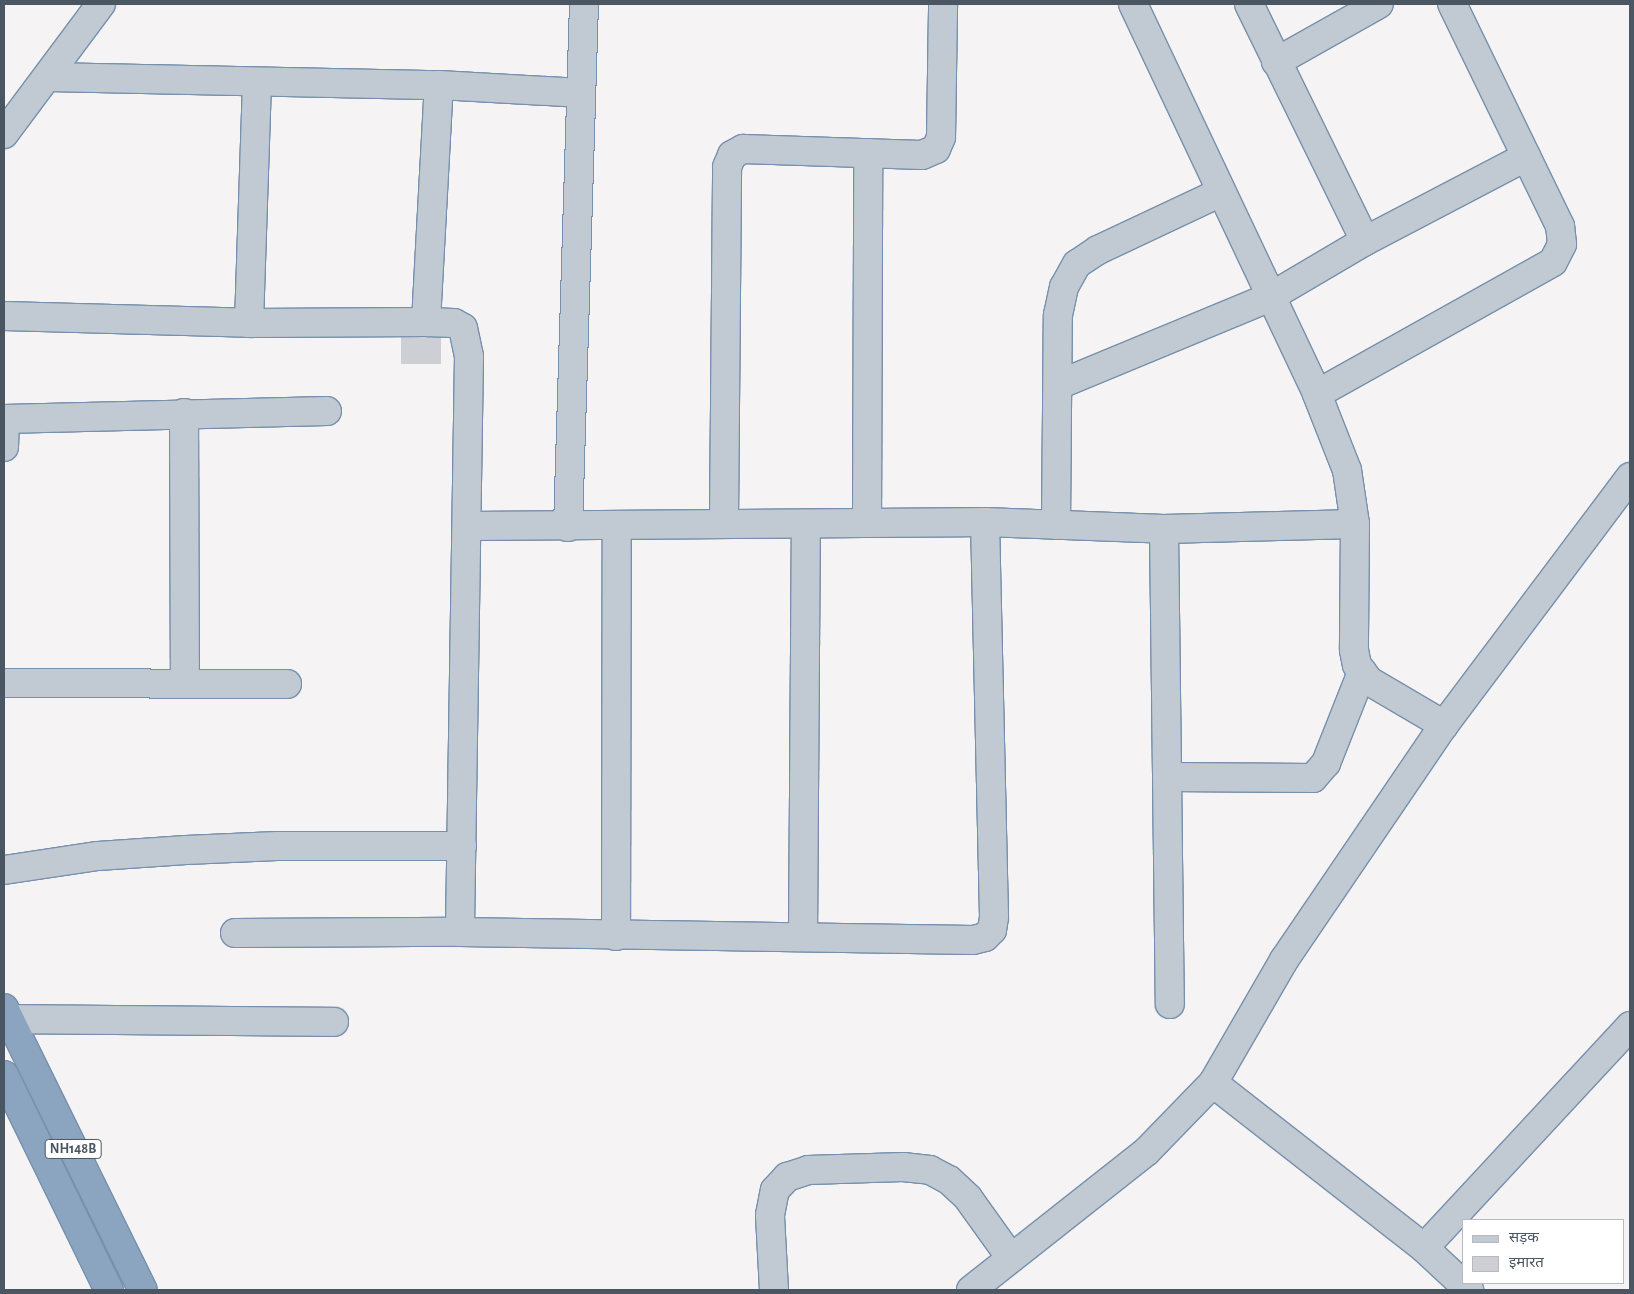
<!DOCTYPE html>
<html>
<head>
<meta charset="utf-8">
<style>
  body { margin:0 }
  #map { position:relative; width:1634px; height:1294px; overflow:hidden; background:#f5f3f3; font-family:"Alegreya Sans","Noto Sans Devanagari",sans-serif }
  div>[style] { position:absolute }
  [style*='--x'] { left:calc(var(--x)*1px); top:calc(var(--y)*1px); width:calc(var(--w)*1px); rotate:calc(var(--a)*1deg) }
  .building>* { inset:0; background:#cdcfd5 }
  .roads { filter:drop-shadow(1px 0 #7690ad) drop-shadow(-1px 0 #7690ad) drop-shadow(0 1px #7690ad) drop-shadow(0 -1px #7690ad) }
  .minor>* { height:28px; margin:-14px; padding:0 14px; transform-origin:14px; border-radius:14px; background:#c1cad2 }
  .highway>* { height:28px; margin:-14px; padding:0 14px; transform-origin:14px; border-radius:14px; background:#8ba5c1 }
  span { translate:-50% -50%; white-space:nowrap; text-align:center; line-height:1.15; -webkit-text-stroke:4px #fff; paint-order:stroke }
  .shield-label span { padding:1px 4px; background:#fff; border:1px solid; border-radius:4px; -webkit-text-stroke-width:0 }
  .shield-label { font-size:14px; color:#4a5661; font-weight:700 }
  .frame { position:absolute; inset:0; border:5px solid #4a5661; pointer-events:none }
  .legend { position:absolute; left:1462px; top:1219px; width:162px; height:65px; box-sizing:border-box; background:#fff; border:1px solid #b7bbc0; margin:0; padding:6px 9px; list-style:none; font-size:15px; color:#4a5661 }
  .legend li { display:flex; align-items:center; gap:10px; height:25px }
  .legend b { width:25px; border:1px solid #b7bbc0 }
</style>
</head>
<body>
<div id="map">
  <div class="building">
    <i style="clip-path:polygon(401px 328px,441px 328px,441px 364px,401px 364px)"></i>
  </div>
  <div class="roads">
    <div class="minor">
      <i style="--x:1133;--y:4;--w:431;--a:64.7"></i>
      <i style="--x:1317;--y:394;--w:82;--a:68.5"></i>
      <i style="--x:1347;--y:470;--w:55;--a:81.6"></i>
      <i style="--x:1355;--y:524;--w:126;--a:90.5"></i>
      <i style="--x:1354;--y:650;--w:15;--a:79"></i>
      <i style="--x:1357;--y:665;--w:20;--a:53"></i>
      <i style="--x:1369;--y:681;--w:87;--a:30.4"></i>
      <i style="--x:1249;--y:4;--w:264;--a:63.9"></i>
      <i style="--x:1276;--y:62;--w:118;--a:-29.4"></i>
      <i style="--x:48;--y:77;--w:391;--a:1.2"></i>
      <i style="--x:439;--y:85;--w:142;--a:3.2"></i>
      <i style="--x:4;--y:134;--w:162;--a:-53.3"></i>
      <i style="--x:4;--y:316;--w:245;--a:1.6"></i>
      <i style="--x:249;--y:323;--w:177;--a:-0.3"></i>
      <i style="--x:426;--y:322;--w:28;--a:2"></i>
      <i style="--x:454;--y:323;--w:10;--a:29"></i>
      <i style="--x:463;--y:328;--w:29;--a:78"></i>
      <i style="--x:469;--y:356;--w:576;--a:90.9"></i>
      <i style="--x:426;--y:322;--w:237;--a:-86.9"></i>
      <i style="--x:249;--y:323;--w:241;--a:-88.1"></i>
      <i style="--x:1058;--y:385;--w:230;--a:-22.5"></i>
      <i style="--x:1270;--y:297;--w:110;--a:-30.5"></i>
      <i style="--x:1365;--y:241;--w:182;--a:-27.6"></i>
      <i style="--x:1317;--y:394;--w:270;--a:-29.2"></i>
      <i style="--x:1553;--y:262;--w:20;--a:-63"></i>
      <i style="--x:1562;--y:244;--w:18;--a:-96"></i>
      <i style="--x:1560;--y:226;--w:247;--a:-115.9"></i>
      <i style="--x:184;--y:413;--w:271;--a:89.8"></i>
      <i style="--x:4;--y:419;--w:323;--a:-1.4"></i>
      <i style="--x:4;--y:447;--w:28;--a:-88"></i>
      <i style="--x:724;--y:522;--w:355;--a:-89.5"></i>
      <i style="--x:727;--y:167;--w:13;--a:-67"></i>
      <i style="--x:732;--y:155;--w:13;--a:-29"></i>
      <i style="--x:743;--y:149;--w:179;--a:1.9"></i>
      <i style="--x:922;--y:155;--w:15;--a:-23"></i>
      <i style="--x:936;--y:149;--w:13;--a:-67"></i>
      <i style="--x:941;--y:137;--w:133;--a:-89.1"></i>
      <i style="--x:867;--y:523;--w:370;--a:-89.8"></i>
      <i style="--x:1056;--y:525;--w:210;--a:-89.5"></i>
      <i style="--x:1058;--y:315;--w:29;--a:-78"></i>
      <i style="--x:1064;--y:287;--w:26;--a:-61"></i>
      <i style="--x:1077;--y:264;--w:25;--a:-34"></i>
      <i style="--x:1098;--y:250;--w:136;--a:-25.2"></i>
      <i style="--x:467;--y:526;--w:518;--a:-0.44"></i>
      <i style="--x:985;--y:522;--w:179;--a:2.2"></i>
      <i style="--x:1164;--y:529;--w:191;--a:-1.5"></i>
      <i style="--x:568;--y:527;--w:523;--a:-88.25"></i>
      <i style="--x:1164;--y:529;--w:475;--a:89.3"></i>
      <i style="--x:4;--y:683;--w:283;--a:0.2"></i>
      <i style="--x:1167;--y:777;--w:146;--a:0.4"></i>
      <i style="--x:1313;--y:778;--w:20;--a:-49"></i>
      <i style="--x:1326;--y:763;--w:98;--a:-68.4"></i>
      <i style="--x:4;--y:870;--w:95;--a:-8.5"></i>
      <i style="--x:98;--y:856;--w:88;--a:-3.9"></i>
      <i style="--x:186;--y:850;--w:91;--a:-2.5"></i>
      <i style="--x:277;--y:846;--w:185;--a:0"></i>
      <i style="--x:235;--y:933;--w:225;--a:-0.3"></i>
      <i style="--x:460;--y:932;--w:513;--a:0.89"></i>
      <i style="--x:973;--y:940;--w:12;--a:-14"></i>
      <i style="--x:985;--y:937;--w:10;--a:-45"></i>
      <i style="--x:992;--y:930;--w:13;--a:-81"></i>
      <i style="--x:994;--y:917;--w:395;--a:-91.3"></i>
      <i style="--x:616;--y:936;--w:410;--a:-89.9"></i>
      <i style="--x:803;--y:937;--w:413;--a:-89.6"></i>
      <i style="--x:9;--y:1019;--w:325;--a:0.5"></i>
      <i style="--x:1213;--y:1083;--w:268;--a:38"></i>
      <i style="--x:1424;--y:1248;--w:62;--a:43"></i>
      <i style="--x:1424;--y:1248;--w:303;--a:-47.1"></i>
      <i style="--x:774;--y:1290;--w:75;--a:-93.1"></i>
      <i style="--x:770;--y:1215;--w:25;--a:-79"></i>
      <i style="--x:775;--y:1190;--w:18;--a:-47"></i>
      <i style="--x:787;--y:1177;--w:22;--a:-18"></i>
      <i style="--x:808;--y:1170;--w:95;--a:-1.8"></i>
      <i style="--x:903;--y:1167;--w:27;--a:6"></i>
      <i style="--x:930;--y:1170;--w:21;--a:28"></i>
      <i style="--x:949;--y:1180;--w:26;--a:43"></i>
      <i style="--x:968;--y:1198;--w:74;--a:54.4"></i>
      <i style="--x:971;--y:1290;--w:224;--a:-38.3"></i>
      <i style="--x:1147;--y:1151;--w:95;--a:-45.9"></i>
      <i style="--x:1213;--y:1083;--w:142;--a:-60"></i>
      <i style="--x:1284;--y:960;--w:284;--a:-55.8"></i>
      <i style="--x:1444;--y:725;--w:310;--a:-53.1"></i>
    </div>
    <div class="highway">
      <i style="--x:4;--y:1008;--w:314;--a:63.8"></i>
      <i style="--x:4;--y:1075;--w:239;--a:64"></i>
    </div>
  </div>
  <div class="shield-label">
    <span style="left:73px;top:1149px">NH148B</span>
  </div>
  <div class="frame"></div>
  <ul class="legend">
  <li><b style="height:6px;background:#c1cad2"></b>सड़क</li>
  <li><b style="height:14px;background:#cdcfd5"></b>इमारत</li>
  </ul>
</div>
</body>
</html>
